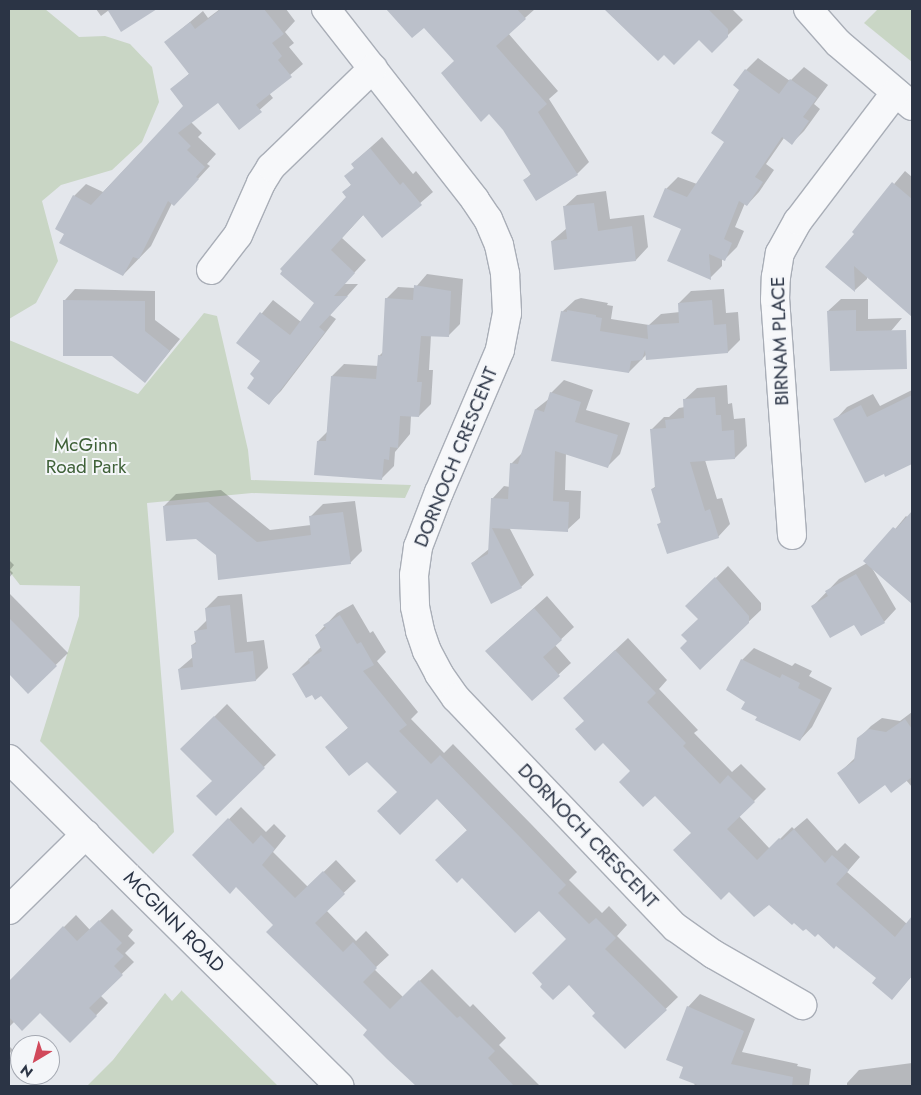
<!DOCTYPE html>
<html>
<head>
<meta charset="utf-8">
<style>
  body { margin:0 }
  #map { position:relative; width:921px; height:1095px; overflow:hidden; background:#e4e7ec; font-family:Jost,sans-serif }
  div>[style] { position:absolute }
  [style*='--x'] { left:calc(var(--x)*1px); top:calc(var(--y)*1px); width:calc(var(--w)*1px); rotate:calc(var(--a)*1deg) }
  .green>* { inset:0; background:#c9d6c5 }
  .shadow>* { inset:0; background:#0003 }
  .building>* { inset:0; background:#bbc0ca }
  .roads { filter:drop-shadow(1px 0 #a9aeb7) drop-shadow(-1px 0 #a9aeb7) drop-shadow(0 1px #a9aeb7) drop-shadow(0 -1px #a9aeb7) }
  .minor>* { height:28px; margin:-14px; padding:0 14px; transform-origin:14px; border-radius:14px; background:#f7f8fa }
  .tertiary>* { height:28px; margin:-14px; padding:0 14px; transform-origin:14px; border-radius:14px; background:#f7f8fa }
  span { translate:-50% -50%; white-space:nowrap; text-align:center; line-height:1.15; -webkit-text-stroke:4px #f4f6f9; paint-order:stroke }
  .street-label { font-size:19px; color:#2b3445 }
  .park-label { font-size:19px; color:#3f6138 }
  .frame { position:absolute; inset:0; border:10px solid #2b3445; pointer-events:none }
  .north { position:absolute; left:10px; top:1035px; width:50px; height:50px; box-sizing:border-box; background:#f4f6f9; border:1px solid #a4a8b1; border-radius:50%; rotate:217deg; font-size:14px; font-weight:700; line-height:20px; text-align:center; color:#2b3445 }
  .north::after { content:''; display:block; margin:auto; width:18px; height:22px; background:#d1495b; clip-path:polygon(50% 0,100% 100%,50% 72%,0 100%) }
</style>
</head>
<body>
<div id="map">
  <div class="green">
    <i style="clip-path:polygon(9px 9px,45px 9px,79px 37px,105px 36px,130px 44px,152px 67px,159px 102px,142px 142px,112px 170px,61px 185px,42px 201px,58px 261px,36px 303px,9px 319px)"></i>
    <i style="clip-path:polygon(878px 9px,912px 9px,912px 62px,864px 23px)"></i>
    <i style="clip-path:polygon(204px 313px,217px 316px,248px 450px,251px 480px,411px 485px,405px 498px,252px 493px,147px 503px,174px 832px,153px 854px,40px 741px,79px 616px,80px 586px,20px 585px,9px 571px,9px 340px,138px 394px)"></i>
    <i style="clip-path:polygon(182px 990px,182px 991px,278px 1086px,87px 1086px,113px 1060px,165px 993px,172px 1001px)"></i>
  </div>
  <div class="shadow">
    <i style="clip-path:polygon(96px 9px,155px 9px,121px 30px,109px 10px,101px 16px)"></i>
    <i style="clip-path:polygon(220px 9px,286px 9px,295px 21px,285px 32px,294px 43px,289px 47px,303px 64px,269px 93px,273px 98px,239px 128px,218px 101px,191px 122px,202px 133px,198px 137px,216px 154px,207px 164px,210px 166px,186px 192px,172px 203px,151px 246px,123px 275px,66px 233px,74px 196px,86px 184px,103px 192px,185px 106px,172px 89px,190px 73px,166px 42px,203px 11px,208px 18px)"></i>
    <i style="clip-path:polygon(394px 9px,535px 9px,508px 33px,558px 91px,549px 99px,589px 162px,577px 174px,525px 180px,532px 173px,504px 129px,455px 61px,424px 26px,398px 13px)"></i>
    <i style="clip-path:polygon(608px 9px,732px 9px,743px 20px,712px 51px,699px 38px,664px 53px)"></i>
    <i style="clip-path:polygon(758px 58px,790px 81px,804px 67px,828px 85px,814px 104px,820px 109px,804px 131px,792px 143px,784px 138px,766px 164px,774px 170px,759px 192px,747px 205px,745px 203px,735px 227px,744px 231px,737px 247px,725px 259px,722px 258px,722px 266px,710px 278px,682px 228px,666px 189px,678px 177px,697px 184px,725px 142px,746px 70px)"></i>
    <i style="clip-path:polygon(382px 137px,413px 174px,416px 171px,433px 192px,382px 236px,364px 214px,342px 238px,366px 260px,344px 284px,358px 284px,330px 315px,336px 319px,281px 391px,269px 403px,256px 378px,262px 360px,238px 342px,273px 300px,301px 322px,315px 303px,282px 273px,347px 197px,344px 192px,352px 184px,355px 167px,352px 164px)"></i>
    <i style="clip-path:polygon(905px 171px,912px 177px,912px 300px,904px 308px,867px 275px,867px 279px,855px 290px,827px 267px,856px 234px,854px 232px)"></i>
    <i style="clip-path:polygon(606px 191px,610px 219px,644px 215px,648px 247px,636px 260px,555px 268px,552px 241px,567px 228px,564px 207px,577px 195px)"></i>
    <i style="clip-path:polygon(427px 274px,463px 279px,460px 324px,448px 336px,431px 335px,429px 370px,433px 370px,431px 404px,419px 416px,411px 416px,410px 434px,395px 452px,394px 466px,382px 478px,318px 441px,328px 431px,332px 376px,344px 364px,379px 366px,379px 356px,383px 352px,386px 299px,398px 287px,415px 288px)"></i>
    <i style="clip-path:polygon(75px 289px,155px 291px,155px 320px,180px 339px,145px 381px,65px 300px)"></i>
    <i style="clip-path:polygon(724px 289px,726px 313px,738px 312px,740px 340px,728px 352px,647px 354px,629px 372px,562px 312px,575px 300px,581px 298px,608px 303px,607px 305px,613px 306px,611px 319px,649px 325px,661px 314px,680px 312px,679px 303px,691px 291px)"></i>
    <i style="clip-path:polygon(841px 299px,868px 299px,868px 319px,902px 318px,880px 344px,882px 369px,828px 311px)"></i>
    <i style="clip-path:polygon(564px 380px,593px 390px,586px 410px,630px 423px,620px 454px,608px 466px,566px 453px,565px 490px,581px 491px,580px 518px,567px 530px,509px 527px,534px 575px,521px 587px,472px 563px,489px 549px,492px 499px,504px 486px,510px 487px,511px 464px,523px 452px,536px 409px,550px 398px,551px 393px)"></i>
    <i style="clip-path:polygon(727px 385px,728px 404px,732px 403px,734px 419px,745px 418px,747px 446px,735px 458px,705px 460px,717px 499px,722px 498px,730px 524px,718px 537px,659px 524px,662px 521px,652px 489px,656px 486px,651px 430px,664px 417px,669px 417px,679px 408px,685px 407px,684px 400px,697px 388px)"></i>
    <i style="clip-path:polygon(912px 390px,912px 462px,886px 475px,835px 420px,847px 407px,873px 394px,880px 406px)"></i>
    <i style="clip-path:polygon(221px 490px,270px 530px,311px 525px,310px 517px,323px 504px,355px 501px,362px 551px,350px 563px,217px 554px,164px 506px,176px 494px)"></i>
    <i style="clip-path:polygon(906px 516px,912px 521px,912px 603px,872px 568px,896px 609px,884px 622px,862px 635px,855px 623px,813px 606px,839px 579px,867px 563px)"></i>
    <i style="clip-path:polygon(9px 560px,14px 565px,10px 570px,13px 573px,9px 578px)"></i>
    <i style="clip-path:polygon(728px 566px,761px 603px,761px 610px,700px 668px,689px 641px,699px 619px,687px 606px)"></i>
    <i style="clip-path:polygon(9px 593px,68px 653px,28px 692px,9px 672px)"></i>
    <i style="clip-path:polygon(242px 594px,247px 642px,264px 640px,268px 668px,256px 680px,179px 669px,193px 657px,192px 645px,197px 641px,196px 631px,207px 620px,206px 608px,218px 596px)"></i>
    <i style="clip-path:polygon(547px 596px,574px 627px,555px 645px,571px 663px,532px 699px,499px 639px)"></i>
    <i style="clip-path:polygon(353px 604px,370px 633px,373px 631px,386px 652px,377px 661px,418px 712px,411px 719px,444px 753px,453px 744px,532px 825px,577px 872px,569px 880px,602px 913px,609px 906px,627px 925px,617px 936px,678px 997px,625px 1048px,597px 1013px,568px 939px,437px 798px,398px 792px,367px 760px,327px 747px,349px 727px,322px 694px,294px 674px,321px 647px,316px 635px,337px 613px)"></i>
    <i style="clip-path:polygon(628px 638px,667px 680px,659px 689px,698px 730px,694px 733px,732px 772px,741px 764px,766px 789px,739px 816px,770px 849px,792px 827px,794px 829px,807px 818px,837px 851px,845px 843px,860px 857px,847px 872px,907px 924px,912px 918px,912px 976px,891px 998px,878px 978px,693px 833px,585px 720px,577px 686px)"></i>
    <i style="clip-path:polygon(754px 648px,792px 666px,795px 663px,812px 671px,809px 676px,832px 688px,812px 727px,800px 740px,746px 701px,742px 660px)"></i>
    <i style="clip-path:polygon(227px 704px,276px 755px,216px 814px,213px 781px,182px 749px)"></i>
    <i style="clip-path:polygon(912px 712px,912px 787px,906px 780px,885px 783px,838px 774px,855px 758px,858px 739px,871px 726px,882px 718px,900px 721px)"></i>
    <i style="clip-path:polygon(241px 807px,266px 832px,274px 824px,286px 836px,273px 852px,308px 887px,336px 860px,356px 881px,326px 910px,356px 941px,366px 931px,389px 955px,374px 969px,403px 997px,432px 969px,470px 1007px,473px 1004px,506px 1038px,499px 1045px,540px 1086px,438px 1086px,433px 1081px,428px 1086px,418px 1086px,365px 1035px,369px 1030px,275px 925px,237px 886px,194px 855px)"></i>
    <i style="clip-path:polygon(112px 909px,133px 930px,128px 936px,135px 943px,125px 953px,134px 962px,100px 995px,108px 1003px,70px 1042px,40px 1012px,15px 1021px,9px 1027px,9px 996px,13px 992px,9px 988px,9px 982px,76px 915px,90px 930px)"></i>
    <i style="clip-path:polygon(700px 994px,755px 1019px,742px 1052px,798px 1064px,797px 1066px,811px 1069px,809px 1086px,694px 1086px,695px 1083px,685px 1066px,668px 1059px,688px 1007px)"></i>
    <i style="clip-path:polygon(9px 1046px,13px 1050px,9px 1054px)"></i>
    <i style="clip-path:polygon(912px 1063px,912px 1086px,847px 1086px,847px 1083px,859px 1070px)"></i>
  </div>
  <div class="building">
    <i style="clip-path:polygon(107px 9px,157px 9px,121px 32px)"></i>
    <i style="clip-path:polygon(221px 9px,264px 9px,284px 34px,272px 43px,282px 56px,278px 60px,292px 77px,256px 105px,262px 112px,239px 130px,218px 103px,178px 133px,191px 146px,187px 150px,205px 167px,196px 177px,199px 179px,174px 206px,168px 201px,139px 259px,133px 257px,123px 276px,59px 243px,64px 234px,55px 229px,73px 195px,91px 205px,183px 106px,170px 89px,189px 74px,164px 42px,190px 22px,195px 29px)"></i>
    <i style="clip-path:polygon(386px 9px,517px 9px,526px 19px,496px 46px,547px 104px,538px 112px,578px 175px,536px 201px,523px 180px,531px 175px,503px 130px,489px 114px,481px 122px,441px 73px,454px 61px,424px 28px,412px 38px)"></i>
    <i style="clip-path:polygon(604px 9px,708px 9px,728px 29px,728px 37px,712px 53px,699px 40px,674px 65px,664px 55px,658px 61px)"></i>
    <i style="clip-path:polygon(745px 69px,779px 94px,790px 79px,817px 98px,803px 117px,809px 121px,792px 145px,782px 137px,755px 177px,763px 182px,747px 206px,739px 201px,724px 239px,732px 243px,725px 261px,709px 254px,711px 280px,667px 261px,681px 229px,653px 217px,665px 188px,687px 197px,724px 142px,711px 133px,739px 90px,733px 85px)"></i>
    <i style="clip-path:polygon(370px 148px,400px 185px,403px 182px,422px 205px,382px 238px,363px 215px,331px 250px,355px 273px,334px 296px,348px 296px,319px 327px,325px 332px,269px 405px,247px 388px,254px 378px,250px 374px,260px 361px,236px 343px,260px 312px,290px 335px,314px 303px,280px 274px,282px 271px,280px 269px,346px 197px,342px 192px,351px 185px,344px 176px,354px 168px,351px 164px)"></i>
    <i style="clip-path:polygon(892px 182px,912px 199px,912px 317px,854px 266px,855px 292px,825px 267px,854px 234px,852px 232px)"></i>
    <i style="clip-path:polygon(594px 203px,598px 231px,632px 226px,636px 261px,554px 270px,551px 241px,567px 239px,563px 206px)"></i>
    <i style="clip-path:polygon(414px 285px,451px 291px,449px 337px,421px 336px,417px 382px,422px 382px,419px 417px,400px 416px,398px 448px,390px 447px,389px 460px,384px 459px,382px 480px,314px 475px,317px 441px,326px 441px,331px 376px,376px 379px,378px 355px,382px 356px,385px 298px,413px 300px)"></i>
    <i style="clip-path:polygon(63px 300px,145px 301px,145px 331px,170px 351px,145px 383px,112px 356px,63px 356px)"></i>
    <i style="clip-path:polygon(712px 300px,714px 325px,726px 324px,728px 353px,646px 360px,645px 350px,642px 360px,631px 361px,629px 373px,551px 361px,561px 311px,567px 312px,567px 310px,596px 315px,596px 317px,602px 318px,600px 331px,648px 339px,647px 325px,679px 323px,678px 303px)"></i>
    <i style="clip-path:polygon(856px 310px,856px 331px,906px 330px,907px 369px,830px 371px,827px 311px)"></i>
    <i style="clip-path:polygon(550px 392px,581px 402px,575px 422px,618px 435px,608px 468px,555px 451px,553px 501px,569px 502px,568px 532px,492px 528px,522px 588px,491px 604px,471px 563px,488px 554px,491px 498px,508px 499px,510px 463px,518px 464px,535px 409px,544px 412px)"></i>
    <i style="clip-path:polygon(912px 395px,912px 464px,885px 477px,884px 474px,865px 483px,833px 419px,861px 405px,867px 417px)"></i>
    <i style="clip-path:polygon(715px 397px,716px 415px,721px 415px,722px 431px,734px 430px,735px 459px,690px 462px,705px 511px,710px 509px,719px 538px,667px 554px,657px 524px,661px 523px,651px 489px,655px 488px,650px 429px,666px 428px,665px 420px,684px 418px,683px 399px)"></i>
    <i style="clip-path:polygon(208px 502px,257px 542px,311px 535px,309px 516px,343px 512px,351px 564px,218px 580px,216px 555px,196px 539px,166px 541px,163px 506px)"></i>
    <i style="clip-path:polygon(912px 511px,912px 604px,863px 561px,893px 527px,896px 529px)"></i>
    <i style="clip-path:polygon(856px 574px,885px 623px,861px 636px,854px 625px,830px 638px,811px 606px,828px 596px,825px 591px)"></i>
    <i style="clip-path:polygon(715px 577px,749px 616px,749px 623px,700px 670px,680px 648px,687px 641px,681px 635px,698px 619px,685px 606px)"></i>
    <i style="clip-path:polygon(230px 605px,235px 653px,253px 651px,256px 681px,181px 690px,178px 669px,193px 667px,191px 645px,196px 644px,194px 631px,207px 629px,205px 608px)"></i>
    <i style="clip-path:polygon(534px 608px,562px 640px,543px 657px,560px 676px,532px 701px,485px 651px)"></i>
    <i style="clip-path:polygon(340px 615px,357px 644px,361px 642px,374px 665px,363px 671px,407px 725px,399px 731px,431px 764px,440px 755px,520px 837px,566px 885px,558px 893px,589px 924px,596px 918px,616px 938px,605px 949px,667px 1010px,625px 1049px,592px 1016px,595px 1013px,569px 985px,553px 1000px,540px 987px,542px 984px,532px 973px,566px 939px,539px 911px,515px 933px,462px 878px,457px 883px,435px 860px,467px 830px,437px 799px,400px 835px,377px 811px,397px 792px,367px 762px,349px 776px,325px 747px,348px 728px,321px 696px,315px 700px,312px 695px,306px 698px,292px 674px,310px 663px,308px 659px,322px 651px,315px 635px,326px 628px,323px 625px)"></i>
    <i style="clip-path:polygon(9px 618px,57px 666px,28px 694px,9px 674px)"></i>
    <i style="clip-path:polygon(615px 650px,656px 693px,647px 702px,686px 743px,683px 746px,720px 784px,728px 775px,755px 802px,727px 829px,757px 860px,779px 838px,782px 840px,794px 829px,825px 863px,832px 855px,849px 870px,836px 884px,895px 937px,912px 916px,912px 976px,892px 1000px,872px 983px,876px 978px,836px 946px,834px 949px,818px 934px,815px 937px,806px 929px,803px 931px,794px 923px,792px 925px,769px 905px,754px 917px,729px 892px,721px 900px,673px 850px,691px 833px,655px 796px,643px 807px,619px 782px,630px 771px,603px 743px,595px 751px,575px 729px,584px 721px,563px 698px)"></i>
    <i style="clip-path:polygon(741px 659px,780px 678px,782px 674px,800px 683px,798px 688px,821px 700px,800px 741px,755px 720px,757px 717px,741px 709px,745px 702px,726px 690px)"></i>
    <i style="clip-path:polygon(214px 716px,265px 768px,216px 816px,196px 796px,212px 781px,180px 749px)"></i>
    <i style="clip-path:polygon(905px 719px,912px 729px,912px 777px,891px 793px,885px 785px,859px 804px,837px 773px,854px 761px,857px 738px,869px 729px,886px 732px)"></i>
    <i style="clip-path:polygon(228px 818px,253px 844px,261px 835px,275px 849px,262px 865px,295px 898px,323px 871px,345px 894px,315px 923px,343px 952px,353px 942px,377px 968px,363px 982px,390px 1009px,419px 980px,457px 1018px,460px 1016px,495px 1051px,488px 1058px,514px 1086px,416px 1086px,387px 1059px,363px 1035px,367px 1030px,266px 932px,273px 925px,236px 887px,230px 894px,192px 855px)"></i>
    <i style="clip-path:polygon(99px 920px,122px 943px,116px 949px,124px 956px,114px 966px,123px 975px,89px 1008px,97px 1016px,70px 1043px,40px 1013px,22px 1031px,9px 1017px,9px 981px,63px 926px,77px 941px)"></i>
    <i style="clip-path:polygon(687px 1006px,744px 1031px,731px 1064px,793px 1077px,792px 1086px,700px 1086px,679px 1078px,683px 1067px,666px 1060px)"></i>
  </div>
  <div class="roads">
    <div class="minor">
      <i style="--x:326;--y:9;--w:242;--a:52"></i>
      <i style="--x:475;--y:200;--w:23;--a:56"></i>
      <i style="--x:488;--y:219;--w:28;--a:67"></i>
      <i style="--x:499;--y:245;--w:30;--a:78"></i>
      <i style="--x:505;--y:274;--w:39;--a:87"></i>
      <i style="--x:507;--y:313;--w:38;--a:101"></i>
      <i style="--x:500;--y:350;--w:155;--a:113.2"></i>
      <i style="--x:439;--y:492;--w:59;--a:110.9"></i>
      <i style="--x:418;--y:547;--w:28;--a:98"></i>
      <i style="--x:414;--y:575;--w:32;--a:88"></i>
      <i style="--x:415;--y:607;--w:25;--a:78"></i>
      <i style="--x:420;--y:631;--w:21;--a:71"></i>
      <i style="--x:427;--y:651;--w:26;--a:62"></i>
      <i style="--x:439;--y:674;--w:29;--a:55"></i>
      <i style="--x:456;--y:698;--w:317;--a:46.3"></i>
      <i style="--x:675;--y:927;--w:47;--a:35.4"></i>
      <i style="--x:713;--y:954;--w:103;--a:29.8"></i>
      <i style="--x:808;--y:9;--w:45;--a:48.6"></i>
      <i style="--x:838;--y:43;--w:97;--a:40.4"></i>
      <i style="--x:211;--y:270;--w:44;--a:-52.4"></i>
      <i style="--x:238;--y:235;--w:57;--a:-66.1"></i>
      <i style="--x:261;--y:183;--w:19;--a:-58"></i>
      <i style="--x:271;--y:167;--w:142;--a:-44.1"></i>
      <i style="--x:792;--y:535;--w:236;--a:-94.1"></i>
      <i style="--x:775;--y:300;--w:23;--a:-88"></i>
      <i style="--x:776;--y:277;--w:24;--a:-81"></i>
      <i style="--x:780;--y:253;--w:37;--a:-61"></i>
      <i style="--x:798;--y:221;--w:161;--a:-52.8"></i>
      <i style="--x:9;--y:910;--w:108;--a:-44.6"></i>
    </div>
    <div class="tertiary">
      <i style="--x:9;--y:759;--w:465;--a:44.7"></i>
    </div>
  </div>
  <div class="street-label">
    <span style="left:780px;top:341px;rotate:-92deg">BIRNAM PLACE</span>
    <span style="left:456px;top:457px;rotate:-68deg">DORNOCH CRESCENT</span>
    <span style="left:588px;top:836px;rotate:46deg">DORNOCH CRESCENT</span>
    <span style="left:174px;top:922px;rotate:45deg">MCGINN ROAD</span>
  </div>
  <div class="park-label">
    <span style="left:86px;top:456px">McGinn<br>Road Park</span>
  </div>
  <div class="frame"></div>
  <div class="north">N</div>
</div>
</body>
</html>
